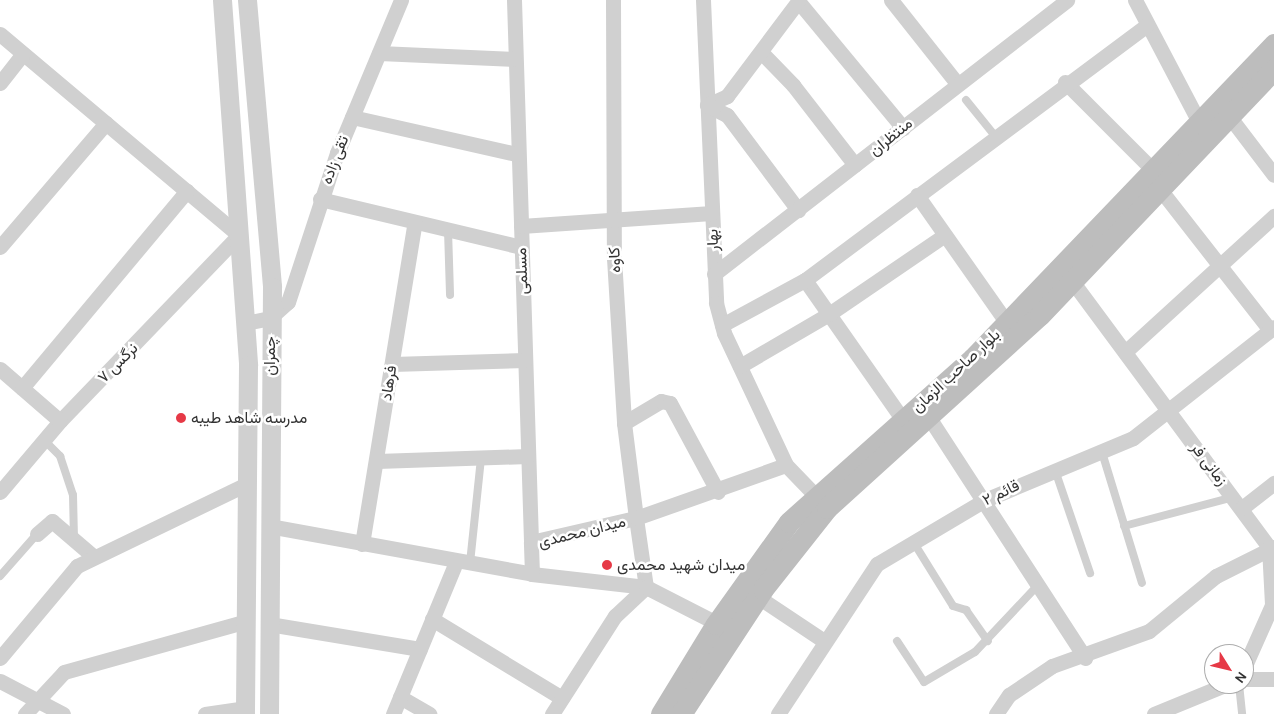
<!DOCTYPE html>
<html>
<head>
<meta charset="utf-8">
<style>
  body { margin:0 }
  #map { position:relative; width:1274px; height:714px; overflow:hidden; background:#fff; font-family:Karla,Vazirmatn,sans-serif }
  div>[style] { position:absolute }
  [style*='--x'] { left:calc(var(--x)*1px); top:calc(var(--y)*1px); width:calc(var(--w)*1px); rotate:calc(var(--a)*1deg) }
  .service>* { height:8px; margin:-4px; padding:0 4px; transform-origin:4px; border-radius:4px; background:#d0d0d0 }
  .minor>* { height:15px; margin:-7.5px; padding:0 7.5px; transform-origin:7.5px; border-radius:7.5px; background:#d0d0d0 }
  .tertiary>* { height:19px; margin:-9.5px; padding:0 9.5px; transform-origin:9.5px; border-radius:9.5px; background:#d0d0d0 }
  .secondary>* { height:21px; margin:-10.5px; padding:0 10.5px; transform-origin:10.5px; border-radius:10.5px; background:#bdbdbd }
  .dots>* { width:14px; height:14px; translate:-50% -50%; box-sizing:border-box; border:2px solid #fff; border-radius:50% }
  span { translate:-50% -50%; white-space:nowrap; text-align:center; line-height:1.15; -webkit-text-stroke:5px #fff; paint-order:stroke }
  .street-label { font-size:16px; color:#333 }
  .poi-label { font-size:16px; color:#333 }
  .left { translate:0 -50%; text-align:left }
  .north { position:absolute; left:1204px; top:644px; width:50px; height:50px; box-sizing:border-box; background:#fff; border:1px solid #adadad; border-radius:50%; rotate:126deg; font-size:14px; font-weight:700; line-height:20px; text-align:center; color:#333 }
  .north::after { content:''; display:block; margin:auto; width:18px; height:22px; background:#e63946; clip-path:polygon(50% 0,100% 100%,50% 72%,0 100%) }
</style>
</head>
<body>
<div id="map">
  <div class="service">
    <i style="--x:966;--y:100;--w:46;--a:51.1"></i>
    <i style="--x:448;--y:230;--w:65;--a:88.2"></i>
    <i style="--x:44;--y:440;--w:23;--a:45"></i>
    <i style="--x:60;--y:456;--w:41;--a:71.6"></i>
    <i style="--x:73;--y:495;--w:43;--a:88.7"></i>
    <i style="--x:1101;--y:449;--w:140;--a:73"></i>
    <i style="--x:1055;--y:470;--w:109;--a:71.2"></i>
    <i style="--x:1124;--y:526;--w:114;--a:-14.8"></i>
    <i style="--x:914;--y:543;--w:74;--a:58.2"></i>
    <i style="--x:953;--y:606;--w:14;--a:17"></i>
    <i style="--x:966;--y:610;--w:38;--a:55"></i>
    <i style="--x:470;--y:563;--w:106;--a:-84"></i>
    <i style="--x:0;--y:576;--w:56;--a:-48.6"></i>
    <i style="--x:897;--y:641;--w:49;--a:56.6"></i>
    <i style="--x:924;--y:682;--w:59;--a:-30.5"></i>
    <i style="--x:975;--y:652;--w:93;--a:-46.7"></i>
    <i style="--x:1239;--y:684;--w:30;--a:84"></i>
  </div>
  <div class="minor">
    <i style="--x:514;--y:0;--w:542;--a:88.2"></i>
    <i style="--x:613;--y:0;--w:258;--a:89.8"></i>
    <i style="--x:614;--y:258;--w:165;--a:86.5"></i>
    <i style="--x:624;--y:423;--w:96;--a:82.8"></i>
    <i style="--x:636;--y:518;--w:70;--a:81.8"></i>
    <i style="--x:646;--y:587;--w:115;--a:-173.5"></i>
    <i style="--x:532;--y:574;--w:32;--a:-92"></i>
    <i style="--x:531;--y:542;--w:108;--a:-12.9"></i>
    <i style="--x:636;--y:518;--w:159;--a:-19.5"></i>
    <i style="--x:786;--y:465;--w:42;--a:46"></i>
    <i style="--x:703;--y:0;--w:303;--a:87.5"></i>
    <i style="--x:716;--y:303;--w:31;--a:75"></i>
    <i style="--x:724;--y:333;--w:146;--a:64.8"></i>
    <i style="--x:891;--y:0;--w:105;--a:51.6"></i>
    <i style="--x:1135;--y:0;--w:138;--a:62.3"></i>
    <i style="--x:798;--y:1;--w:165;--a:50.4"></i>
    <i style="--x:0;--y:34;--w:312;--a:40.1"></i>
    <i style="--x:239;--y:235;--w:258;--a:133.9"></i>
    <i style="--x:60;--y:421;--w:93;--a:130.2"></i>
    <i style="--x:379;--y:53;--w:135;--a:2.5"></i>
    <i style="--x:762;--y:53;--w:45;--a:45.9"></i>
    <i style="--x:793;--y:85;--w:101;--a:52.2"></i>
    <i style="--x:1065;--y:82;--w:124;--a:45"></i>
    <i style="--x:0;--y:83;--w:37;--a:-52"></i>
    <i style="--x:707;--y:105;--w:22;--a:-24"></i>
    <i style="--x:727;--y:96;--w:120;--a:-53.1"></i>
    <i style="--x:707;--y:105;--w:22;--a:27"></i>
    <i style="--x:727;--y:115;--w:119;--a:53.2"></i>
    <i style="--x:1229;--y:116;--w:74;--a:52.7"></i>
    <i style="--x:352;--y:117;--w:168;--a:12.7"></i>
    <i style="--x:1159;--y:188;--w:180;--a:52"></i>
    <i style="--x:917;--y:195;--w:156;--a:54.9"></i>
    <i style="--x:320;--y:199;--w:207;--a:13.4"></i>
    <i style="--x:521;--y:226;--w:191;--a:-3.9"></i>
    <i style="--x:0;--y:247;--w:163;--a:-49.5"></i>
    <i style="--x:714;--y:274;--w:447;--a:-37.8"></i>
    <i style="--x:805;--y:280;--w:171;--a:55"></i>
    <i style="--x:1072;--y:281;--w:331;--a:53.5"></i>
    <i style="--x:1269;--y:547;--w:58;--a:87"></i>
    <i style="--x:1272;--y:605;--w:69;--a:114"></i>
    <i style="--x:245;--y:323;--w:25;--a:-11"></i>
    <i style="--x:270;--y:318;--w:24;--a:-42"></i>
    <i style="--x:288;--y:302;--w:157;--a:-71.8"></i>
    <i style="--x:337;--y:153;--w:166;--a:-67.3"></i>
    <i style="--x:722;--y:325;--w:94;--a:-28.5"></i>
    <i style="--x:805;--y:280;--w:425;--a:-36.7"></i>
    <i style="--x:1125;--y:352;--w:202;--a:-42.4"></i>
    <i style="--x:392;--y:364;--w:133;--a:-1.7"></i>
    <i style="--x:740;--y:366;--w:103;--a:-30.3"></i>
    <i style="--x:829;--y:314;--w:140;--a:-34.3"></i>
    <i style="--x:0;--y:369;--w:79;--a:40.9"></i>
    <i style="--x:22;--y:388;--w:257;--a:-50.1"></i>
    <i style="--x:930;--y:419;--w:285;--a:57"></i>
    <i style="--x:624;--y:423;--w:43;--a:-30.7"></i>
    <i style="--x:661;--y:401;--w:9;--a:13"></i>
    <i style="--x:670;--y:403;--w:101;--a:61.7"></i>
    <i style="--x:377;--y:461;--w:151;--a:-1.9"></i>
    <i style="--x:1242;--y:508;--w:41;--a:-38"></i>
    <i style="--x:269;--y:526;--w:267;--a:10.3"></i>
    <i style="--x:37;--y:534;--w:20;--a:-41"></i>
    <i style="--x:52;--y:521;--w:55;--a:40.6"></i>
    <i style="--x:362;--y:544;--w:326;--a:-80.7"></i>
    <i style="--x:758;--y:597;--w:79;--a:33.7"></i>
    <i style="--x:432;--y:619;--w:152;--a:31.3"></i>
    <i style="--x:269;--y:624;--w:153;--a:9.4"></i>
    <i style="--x:0;--y:658;--w:120;--a:-50.1"></i>
    <i style="--x:77;--y:566;--w:189;--a:-25.8"></i>
    <i style="--x:1244;--y:679;--w:30;--a:0"></i>
    <i style="--x:0;--y:681;--w:71;--a:27.6"></i>
    <i style="--x:400;--y:697;--w:34;--a:30"></i>
    <i style="--x:25;--y:714;--w:57;--a:-47.1"></i>
    <i style="--x:64;--y:672;--w:190;--a:-15.6"></i>
    <i style="--x:205;--y:714;--w:40;--a:-8.5"></i>
    <i style="--x:393;--y:714;--w:165;--a:-67.5"></i>
    <i style="--x:552;--y:714;--w:117;--a:-57.3"></i>
    <i style="--x:615;--y:616;--w:42;--a:-43.1"></i>
    <i style="--x:646;--y:587;--w:90;--a:27.1"></i>
    <i style="--x:778;--y:714;--w:180;--a:-56.6"></i>
    <i style="--x:877;--y:564;--w:126;--a:-30.7"></i>
    <i style="--x:985;--y:500;--w:160;--a:-22.7"></i>
    <i style="--x:1133;--y:438;--w:179;--a:-38.2"></i>
    <i style="--x:996;--y:714;--w:23;--a:-56"></i>
    <i style="--x:1009;--y:695;--w:52;--a:-34"></i>
    <i style="--x:1052;--y:666;--w:103;--a:-19.8"></i>
    <i style="--x:1149;--y:631;--w:87;--a:-39.4"></i>
    <i style="--x:1216;--y:576;--w:65;--a:-26.6"></i>
    <i style="--x:1154;--y:714;--w:79;--a:-22.3"></i>
  </div>
  <div class="tertiary">
    <i style="--x:222;--y:0;--w:366;--a:85.9"></i>
    <i style="--x:248;--y:365;--w:349;--a:90.5"></i>
    <i style="--x:247;--y:0;--w:288;--a:85"></i>
    <i style="--x:272;--y:287;--w:427;--a:90.4"></i>
  </div>
  <div class="secondary">
    <i style="--x:661;--y:714;--w:105;--a:-58.6"></i>
    <i style="--x:716;--y:624;--w:125;--a:-54.4"></i>
    <i style="--x:789;--y:522;--w:246;--a:-41.7"></i>
    <i style="--x:973;--y:358;--w:435;--a:-46.2"></i>
    <i style="--x:681;--y:714;--w:149;--a:-56.7"></i>
    <i style="--x:763;--y:589;--w:103;--a:-51.7"></i>
    <i style="--x:827;--y:508;--w:287;--a:-42.2"></i>
    <i style="--x:1040;--y:315;--w:340;--a:-46.4"></i>
  </div>
  <div class="dots">
    <i style="left:181px;top:418px;background:#e63946"></i>
    <i style="left:607px;top:565px;background:#e63946"></i>
  </div>
  <div class="street-label">
    <span style="left:891px;top:137px;rotate:-39deg">منتظران</span>
    <span style="left:335px;top:160px;rotate:-69deg">تقی زاده</span>
    <span style="left:713px;top:240px;rotate:-92deg">بهار</span>
    <span style="left:615px;top:260px;rotate:-92deg">کاوه</span>
    <span style="left:522px;top:271px;rotate:-92deg">مسلمی</span>
    <span style="left:270px;top:356px;rotate:-90deg">چمران</span>
    <span style="left:118px;top:363px;rotate:-45deg">نرگس ۷</span>
    <span style="left:956px;top:371px;rotate:-43deg">بلوار صاحب الزمان</span>
    <span style="left:389px;top:383px;rotate:-81deg">فرهاد</span>
    <span style="left:1209px;top:464px;rotate:53deg">زمانی فر</span>
    <span style="left:1001px;top:493px;rotate:-26deg">قائم ۲</span>
    <span style="left:582px;top:532px;rotate:-14deg">میدان محمدی</span>
  </div>
  <div class="poi-label">
    <span class="left" style="left:191px;top:418px">مدرسه شاهد طیبه</span>
    <span class="left" style="left:617px;top:565px">میدان شهید محمدی</span>
  </div>
  <div class="north">N</div>
</div>
</body>
</html>
